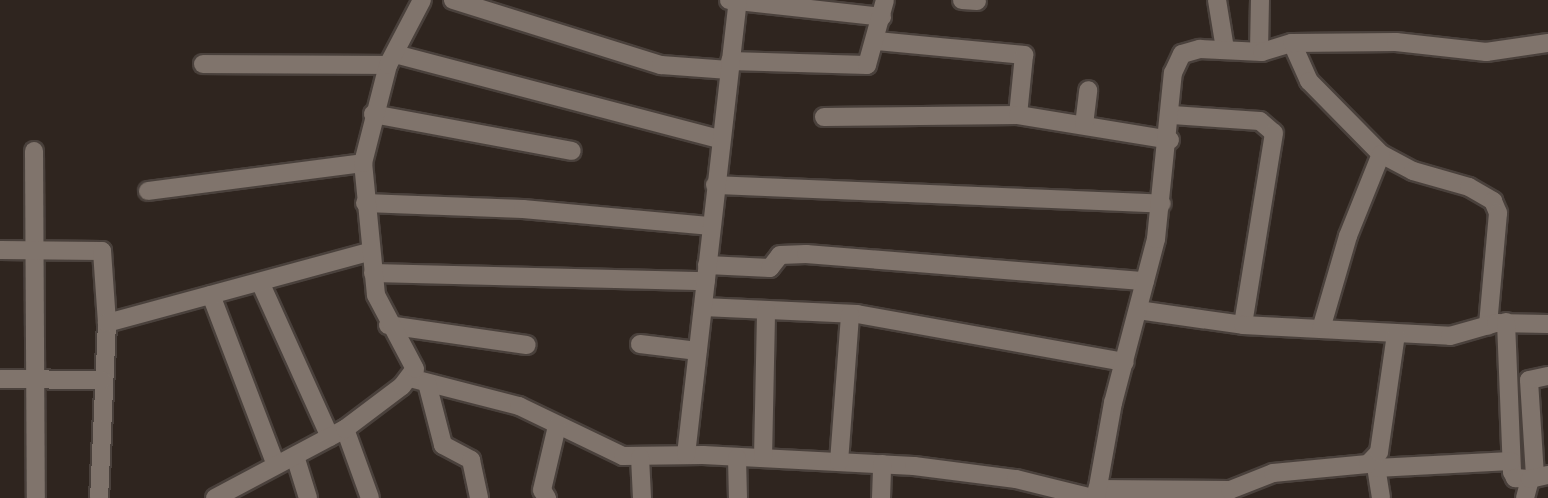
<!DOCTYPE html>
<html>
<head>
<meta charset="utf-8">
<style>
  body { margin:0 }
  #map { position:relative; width:1548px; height:498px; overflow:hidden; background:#2f251f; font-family:Raleway,sans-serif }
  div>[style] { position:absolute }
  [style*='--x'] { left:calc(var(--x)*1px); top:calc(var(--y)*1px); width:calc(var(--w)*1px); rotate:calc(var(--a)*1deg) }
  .roads { filter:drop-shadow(2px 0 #4a413c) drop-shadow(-2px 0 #4a413c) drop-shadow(0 2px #4a413c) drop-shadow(0 -2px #4a413c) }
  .minor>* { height:18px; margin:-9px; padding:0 9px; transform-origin:9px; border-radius:9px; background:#80746c }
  span { translate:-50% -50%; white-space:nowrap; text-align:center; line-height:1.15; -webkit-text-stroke:6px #2f251f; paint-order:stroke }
</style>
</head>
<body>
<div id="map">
  <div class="roads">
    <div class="minor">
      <i style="--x:453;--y:0;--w:218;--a:17.4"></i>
      <i style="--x:661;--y:65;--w:68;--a:4.2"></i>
      <i style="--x:729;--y:0;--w:154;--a:6.3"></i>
      <i style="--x:962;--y:0;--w:15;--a:4"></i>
      <i style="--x:1217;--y:0;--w:50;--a:80.7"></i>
      <i style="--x:877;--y:41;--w:148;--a:5.4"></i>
      <i style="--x:1024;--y:55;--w:60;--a:95.7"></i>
      <i style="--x:1292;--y:43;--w:42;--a:65.9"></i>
      <i style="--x:1309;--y:81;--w:103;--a:45.4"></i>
      <i style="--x:1381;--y:154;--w:36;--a:28"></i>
      <i style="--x:1413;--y:171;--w:58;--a:15.9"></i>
      <i style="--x:1469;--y:187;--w:28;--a:30"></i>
      <i style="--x:1493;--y:201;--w:13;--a:67"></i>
      <i style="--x:1498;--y:213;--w:113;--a:95.1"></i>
      <i style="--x:1259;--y:51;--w:51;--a:-88.9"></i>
      <i style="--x:395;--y:54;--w:335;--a:14.7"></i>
      <i style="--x:730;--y:61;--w:137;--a:1.7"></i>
      <i style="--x:867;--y:65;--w:67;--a:-74.5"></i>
      <i style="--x:203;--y:64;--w:185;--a:0.3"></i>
      <i style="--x:373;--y:114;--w:202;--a:10.5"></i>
      <i style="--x:1172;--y:115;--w:88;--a:3.9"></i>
      <i style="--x:1260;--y:121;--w:18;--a:41"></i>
      <i style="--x:1274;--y:133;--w:194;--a:99.2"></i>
      <i style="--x:824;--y:117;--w:194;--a:-0.6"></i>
      <i style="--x:1018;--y:115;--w:154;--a:9.3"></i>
      <i style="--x:1084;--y:125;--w:35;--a:-83"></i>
      <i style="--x:34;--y:151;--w:347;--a:89.7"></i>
      <i style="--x:715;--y:185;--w:447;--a:2.4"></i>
      <i style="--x:148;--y:191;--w:217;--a:-7.4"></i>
      <i style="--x:365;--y:203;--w:158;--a:2.2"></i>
      <i style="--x:523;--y:209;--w:189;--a:5.2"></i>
      <i style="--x:0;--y:250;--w:102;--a:0.6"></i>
      <i style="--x:102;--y:251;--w:72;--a:86"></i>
      <i style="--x:107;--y:323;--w:175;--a:92.6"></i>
      <i style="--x:707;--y:265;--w:63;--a:2.7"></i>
      <i style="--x:770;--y:268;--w:16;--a:-52"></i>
      <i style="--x:780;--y:255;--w:26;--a:-2"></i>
      <i style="--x:806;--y:254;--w:340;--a:4.6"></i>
      <i style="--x:373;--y:273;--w:333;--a:1.4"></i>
      <i style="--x:260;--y:282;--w:170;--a:65.7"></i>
      <i style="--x:211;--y:295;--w:182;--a:69.1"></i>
      <i style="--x:703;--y:307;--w:154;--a:2.6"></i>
      <i style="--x:857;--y:314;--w:272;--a:10.2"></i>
      <i style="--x:1138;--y:310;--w:106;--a:8.1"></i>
      <i style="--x:1243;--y:325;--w:207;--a:3"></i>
      <i style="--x:1450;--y:336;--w:48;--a:-15.8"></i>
      <i style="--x:1496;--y:323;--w:52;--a:1.1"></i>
      <i style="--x:1506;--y:322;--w:150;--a:87.7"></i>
      <i style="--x:1512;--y:472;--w:7;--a:63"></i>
      <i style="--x:1515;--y:478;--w:15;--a:4"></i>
      <i style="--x:107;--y:323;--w:271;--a:-15.2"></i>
      <i style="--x:388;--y:325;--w:140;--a:8.2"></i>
      <i style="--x:1321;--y:329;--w:97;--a:-73.8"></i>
      <i style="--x:1348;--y:236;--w:88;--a:-68.1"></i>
      <i style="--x:640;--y:344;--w:58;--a:6.9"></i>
      <i style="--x:410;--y:378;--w:113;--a:14.4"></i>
      <i style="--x:519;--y:406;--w:115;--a:25.7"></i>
      <i style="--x:623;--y:456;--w:80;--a:-0.7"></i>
      <i style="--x:703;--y:455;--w:211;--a:3"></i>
      <i style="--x:914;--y:466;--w:103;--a:7.3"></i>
      <i style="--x:1016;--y:479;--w:79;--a:13.9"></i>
      <i style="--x:0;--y:379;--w:102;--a:0.6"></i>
      <i style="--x:427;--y:383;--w:64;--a:75.5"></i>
      <i style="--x:443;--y:445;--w:32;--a:28"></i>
      <i style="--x:471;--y:460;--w:39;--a:78"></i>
      <i style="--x:345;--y:429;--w:73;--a:70.1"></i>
      <i style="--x:686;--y:455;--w:458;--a:-83.5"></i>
      <i style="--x:295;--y:456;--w:44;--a:72.8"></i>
      <i style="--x:640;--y:457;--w:41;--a:87.2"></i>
      <i style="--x:737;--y:458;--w:40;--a:88.6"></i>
      <i style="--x:763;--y:458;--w:148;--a:-88.8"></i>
      <i style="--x:1375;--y:460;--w:38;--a:81"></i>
      <i style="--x:839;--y:462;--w:148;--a:-85.7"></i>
      <i style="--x:1376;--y:468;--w:135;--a:-3"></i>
      <i style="--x:1535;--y:476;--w:96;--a:-93.6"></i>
      <i style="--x:1529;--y:380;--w:19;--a:-12"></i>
      <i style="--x:1097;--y:489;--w:133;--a:0.4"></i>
      <i style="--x:1230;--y:490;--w:46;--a:-21.6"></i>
      <i style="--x:1273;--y:473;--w:95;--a:-5.4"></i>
      <i style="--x:1368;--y:464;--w:16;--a:-47"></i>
      <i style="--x:1379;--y:452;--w:119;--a:-81.8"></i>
      <i style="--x:215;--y:498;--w:147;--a:-28"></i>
      <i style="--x:345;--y:429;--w:71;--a:-37"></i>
      <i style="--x:402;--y:386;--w:21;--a:-53"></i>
      <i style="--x:415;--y:369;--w:84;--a:-117.8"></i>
      <i style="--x:376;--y:295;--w:133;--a:-95.6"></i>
      <i style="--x:363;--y:163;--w:101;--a:-75.7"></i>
      <i style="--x:388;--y:65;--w:73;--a:-62.4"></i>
      <i style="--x:547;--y:498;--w:9;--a:-122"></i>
      <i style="--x:542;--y:490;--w:66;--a:-76.8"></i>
      <i style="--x:881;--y:498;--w:34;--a:-88"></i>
      <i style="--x:1096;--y:498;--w:97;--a:-79.9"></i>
      <i style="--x:1113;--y:403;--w:170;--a:-75.3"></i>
      <i style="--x:1156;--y:239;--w:167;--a:-84.2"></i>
      <i style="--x:1173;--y:73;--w:21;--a:-65"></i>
      <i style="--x:1182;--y:54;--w:19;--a:-16"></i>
      <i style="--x:1200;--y:49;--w:62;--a:2.8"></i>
      <i style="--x:1262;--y:52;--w:31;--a:-17"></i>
      <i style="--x:1292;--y:43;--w:104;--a:-0.6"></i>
      <i style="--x:1396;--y:42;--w:91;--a:6.3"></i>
      <i style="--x:1486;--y:52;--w:63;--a:-8.3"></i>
      <i style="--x:1525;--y:498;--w:20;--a:-75"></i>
      <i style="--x:1530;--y:479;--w:18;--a:-13"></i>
    </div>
  </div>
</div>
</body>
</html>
